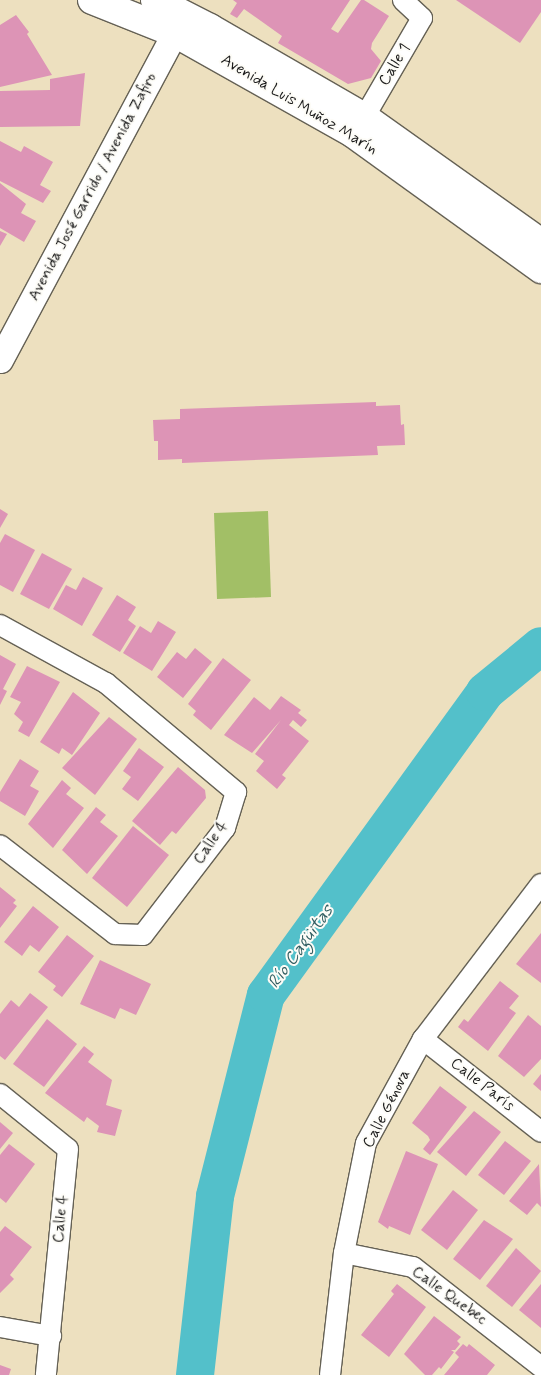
<!DOCTYPE html>
<html>
<head>
<meta charset="utf-8">
<style>
  body { margin:0 }
  #map { position:relative; width:541px; height:1375px; overflow:hidden; background:#ede0bf; font-family:Mynerve,sans-serif }
  div>[style] { position:absolute }
  [style*='--x'] { left:calc(var(--x)*1px); top:calc(var(--y)*1px); width:calc(var(--w)*1px); rotate:calc(var(--a)*1deg) }
  .green>* { inset:0; background:#a2bf66 }
  .river>* { height:38px; margin:-19px; padding:0 19px; transform-origin:19px; border-radius:19px; background:#53c0ca }
  .building>* { inset:0; background:#dd94b6 }
  .roads { filter:drop-shadow(1px 0 #656155) drop-shadow(-1px 0 #656155) drop-shadow(0 1px #656155) drop-shadow(0 -1px #656155) }
  .minor>* { height:20px; margin:-10px; padding:0 10px; transform-origin:10px; border-radius:10px; background:#fff }
  .tertiary>* { height:25px; margin:-12.5px; padding:0 12.5px; transform-origin:12.5px; border-radius:12.5px; background:#fff }
  .primary>* { height:28px; margin:-14px; padding:0 14px; transform-origin:14px; border-radius:14px; background:#fff }
  span { translate:-50% -50%; white-space:nowrap; text-align:center; line-height:1.15; -webkit-text-stroke:4px #fdfcf7; paint-order:stroke }
  .street-label { font-size:16px; color:#1c1c1c }
  .water-label { font-size:18px; color:#325e62; font-style:italic }
</style>
</head>
<body>
<div id="map">
  <div class="green">
    <i style="clip-path:polygon(268px 511px,271px 597px,217px 599px,214px 513px)"></i>
  </div>
  <div class="river">
    <i style="--x:195;--y:1375;--w:180;--a:-83.6"></i>
    <i style="--x:215;--y:1196;--w:207;--a:-75.8"></i>
    <i style="--x:266;--y:995;--w:374;--a:-54.1"></i>
    <i style="--x:485;--y:692;--w:72;--a:-39.4"></i>
  </div>
  <div class="building">
    <i style="clip-path:polygon(233px 0,350px 0,331px 29px,338px 33px,361px 0,364px 0,389px 16px,372px 43px,371px 49px,381px 61px,371px 78px,348px 84px,278px 43px,282px 36px,244px 9px,237px 18px,230px 14px,237px 3px)"></i>
    <i style="clip-path:polygon(456px 0,541px 0,541px 12px,520px 43px)"></i>
    <i style="clip-path:polygon(16px 15px,29px 32px,27px 34px,52px 75px,0 87px,0 25px)"></i>
    <i style="clip-path:polygon(85px 73px,80px 126px,0 127px,0 91px,50px 90px,50px 79px)"></i>
    <i style="clip-path:polygon(0 141px,21px 152px,24px 146px,53px 162px,40px 185px,51px 191px,43px 203px,0 181px)"></i>
    <i style="clip-path:polygon(0 183px,26px 204px,21px 213px,36px 221px,24px 242px,0 228px)"></i>
    <i style="clip-path:polygon(0 231px,7px 234px,0 246px)"></i>
    <i style="clip-path:polygon(376px 402px,376px 406px,400px 405px,401px 425px,404px 424px,405px 445px,377px 446px,378px 455px,182px 463px,182px 459px,158px 460px,158px 441px,154px 441px,153px 420px,180px 419px,180px 409px)"></i>
    <i style="clip-path:polygon(0 509px,8px 514px,0 528px)"></i>
    <i style="clip-path:polygon(5px 534px,35px 550px,13px 592px,0 585px,0 543px)"></i>
    <i style="clip-path:polygon(42px 553px,72px 569px,49px 609px,20px 594px)"></i>
    <i style="clip-path:polygon(83px 577px,103px 588px,82px 626px,53px 609px,66px 585px,76px 590px)"></i>
    <i style="clip-path:polygon(117px 595px,136px 607px,128px 620px,136px 626px,120px 652px,92px 635px)"></i>
    <i style="clip-path:polygon(158px 621px,176px 632px,152px 671px,123px 653px,140px 626px,151px 633px)"></i>
    <i style="clip-path:polygon(195px 648px,212px 662px,183px 698px,157px 677px,177px 652px,186px 659px)"></i>
    <i style="clip-path:polygon(0 655px,16px 664px,3px 689px,7px 691px,0 705px)"></i>
    <i style="clip-path:polygon(223px 658px,251px 680px,211px 730px,193px 715px,196px 711px,188px 704px)"></i>
    <i style="clip-path:polygon(27px 666px,60px 682px,29px 737px,18px 731px,23px 722px,14px 714px,21px 702px,10px 697px)"></i>
    <i style="clip-path:polygon(73px 692px,100px 713px,72px 755px,62px 748px,59px 754px,40px 742px)"></i>
    <i style="clip-path:polygon(281px 696px,301px 710px,298px 713px,307px 720px,301px 727px,293px 720px,289px 725px,309px 741px,282px 775px,286px 778px,277px 789px,256px 771px,264px 761px,255px 754px,281px 720px,252px 753px,224px 735px,254px 697px,270px 710px)"></i>
    <i style="clip-path:polygon(109px 717px,137px 739px,95px 795px,62px 768px)"></i>
    <i style="clip-path:polygon(139px 748px,164px 767px,138px 801px,122px 789px,131px 777px,123px 771px)"></i>
    <i style="clip-path:polygon(20px 759px,39px 771px,30px 786px,39px 791px,25px 816px,0 801px,0 792px)"></i>
    <i style="clip-path:polygon(178px 767px,205px 790px,206px 798px,176px 834px,172px 831px,160px 845px,132px 821px)"></i>
    <i style="clip-path:polygon(62px 780px,71px 788px,66px 794px,84px 808px,53px 848px,28px 824px)"></i>
    <i style="clip-path:polygon(96px 807px,106px 815px,100px 822px,118px 836px,87px 874px,62px 850px)"></i>
    <i style="clip-path:polygon(133px 826px,169px 855px,127px 907px,92px 878px)"></i>
    <i style="clip-path:polygon(0 887px,16px 900px,13px 903px,17px 906px,0 928px)"></i>
    <i style="clip-path:polygon(33px 906px,59px 927px,39px 952px,30px 945px,22px 956px,4px 942px)"></i>
    <i style="clip-path:polygon(541px 933px,541px 983px,516px 964px)"></i>
    <i style="clip-path:polygon(67px 935px,94px 956px,62px 997px,53px 990px,56px 986px,38px 972px)"></i>
    <i style="clip-path:polygon(100px 960px,151px 984px,136px 1015px,120px 1008px,115px 1019px,80px 1004px)"></i>
    <i style="clip-path:polygon(500px 981px,519px 996px,509px 1008px,516px 1013px,488px 1051px,458px 1027px,464px 1019px,468px 1022px)"></i>
    <i style="clip-path:polygon(30px 993px,48px 1007px,5px 1060px,0 1056px,0 1014px,11px 1000px,19px 1007px)"></i>
    <i style="clip-path:polygon(528px 1015px,541px 1026px,541px 1059px,524px 1077px,498px 1056px)"></i>
    <i style="clip-path:polygon(47px 1019px,77px 1044px,44px 1087px,13px 1064px)"></i>
    <i style="clip-path:polygon(84px 1046px,94px 1054px,88px 1062px,112px 1080px,106px 1105px,122px 1110px,115px 1136px,97px 1132px,99px 1126px,87px 1117px,84px 1122px,45px 1093px)"></i>
    <i style="clip-path:polygon(541px 1074px,541px 1091px,533px 1084px)"></i>
    <i style="clip-path:polygon(440px 1086px,467px 1107px,430px 1155px,423px 1149px,430px 1140px,428px 1136px,412px 1123px)"></i>
    <i style="clip-path:polygon(474px 1111px,501px 1132px,466px 1176px,437px 1152px)"></i>
    <i style="clip-path:polygon(0 1122px,13px 1133px,0 1149px)"></i>
    <i style="clip-path:polygon(505px 1141px,531px 1161px,504px 1195px,478px 1175px)"></i>
    <i style="clip-path:polygon(9px 1144px,35px 1164px,6px 1203px,0 1198px,0 1155px)"></i>
    <i style="clip-path:polygon(406px 1151px,438px 1164px,410px 1235px,389px 1226px,388px 1229px,378px 1222px)"></i>
    <i style="clip-path:polygon(539px 1164px,541px 1207px,537px 1203px,527px 1215px,509px 1201px)"></i>
    <i style="clip-path:polygon(453px 1190px,478px 1210px,447px 1250px,421px 1230px)"></i>
    <i style="clip-path:polygon(484px 1220px,513px 1239px,480px 1280px,453px 1259px)"></i>
    <i style="clip-path:polygon(5px 1226px,32px 1247px,10px 1275px,14px 1279px,0 1293px,0 1232px)"></i>
    <i style="clip-path:polygon(516px 1248px,541px 1271px,512px 1307px,486px 1286px)"></i>
    <i style="clip-path:polygon(397px 1284px,426px 1307px,389px 1357px,361px 1335px,394px 1294px,391px 1291px)"></i>
    <i style="clip-path:polygon(541px 1284px,541px 1328px,519px 1310px)"></i>
    <i style="clip-path:polygon(434px 1316px,461px 1337px,457px 1341px,460px 1344px,455px 1350px,451px 1350px,454px 1352px,441px 1369px,439px 1367px,432px 1375px,425px 1375px,404px 1354px)"></i>
    <i style="clip-path:polygon(463px 1344px,467px 1347px,469px 1344px,495px 1365px,487px 1375px,444px 1375px,459px 1357px,455px 1353px)"></i>
    <i style="clip-path:polygon(0 1365px,11px 1369px,9px 1375px,0 1375px)"></i>
  </div>
  <div class="roads">
    <div class="minor">
      <i style="--x:358;--y:128;--w:127;--a:-59.8"></i>
      <i style="--x:422;--y:18;--w:26;--a:-137"></i>
      <i style="--x:0;--y:625;--w:121;--a:28.7"></i>
      <i style="--x:106;--y:683;--w:170;--a:40"></i>
      <i style="--x:236;--y:792;--w:38;--a:107"></i>
      <i style="--x:225;--y:828;--w:135;--a:127.5"></i>
      <i style="--x:143;--y:935;--w:28;--a:-178"></i>
      <i style="--x:115;--y:934;--w:145;--a:-142.3"></i>
      <i style="--x:423;--y:1039;--w:150;--a:38.2"></i>
      <i style="--x:0;--y:1094;--w:87;--a:39"></i>
      <i style="--x:68;--y:1149;--w:227;--a:95.6"></i>
      <i style="--x:344;--y:1253;--w:70;--a:11.5"></i>
      <i style="--x:413;--y:1267;--w:162;--a:38"></i>
      <i style="--x:0;--y:1327;--w:52;--a:10"></i>
      <i style="--x:330;--y:1375;--w:123;--a:-83.5"></i>
      <i style="--x:344;--y:1253;--w:112;--a:-78.7"></i>
      <i style="--x:366;--y:1143;--w:119;--a:-61.3"></i>
      <i style="--x:423;--y:1039;--w:195;--a:-52.7"></i>
    </div>
    <div class="tertiary">
      <i style="--x:0;--y:360;--w:390;--a:-61.9"></i>
    </div>
    <div class="primary">
      <i style="--x:92;--y:0;--w:89;--a:21.7"></i>
      <i style="--x:175;--y:33;--w:206;--a:29.4"></i>
      <i style="--x:354;--y:134;--w:231;--a:35.8"></i>
      <i style="--x:155;--y:0;--w:62;--a:27"></i>
      <i style="--x:210;--y:28;--w:178;--a:30"></i>
      <i style="--x:364;--y:117;--w:217;--a:35.4"></i>
    </div>
  </div>
  <div class="street-label">
    <span style="left:395px;top:65px;rotate:-59deg">Calle 1</span>
    <span style="left:299px;top:105px;rotate:31deg">Avenida Luis Muñoz Marín</span>
    <span style="left:93px;top:187px;rotate:-62deg">Avenida José Garrido / Avenida Zafiro</span>
    <span style="left:211px;top:843px;rotate:-56deg">Calle 4</span>
    <span style="left:482px;top:1085px;rotate:38deg">Calle París</span>
    <span style="left:387px;top:1109px;rotate:-63deg">Calle Génova</span>
    <span style="left:61px;top:1219px;rotate:-85deg">Calle 4</span>
    <span style="left:449px;top:1296px;rotate:36deg">Calle Quebec</span>
  </div>
  <div class="water-label">
    <span style="left:301px;top:947px;rotate:-54deg">Río Cagüitas</span>
  </div>
</div>
</body>
</html>
